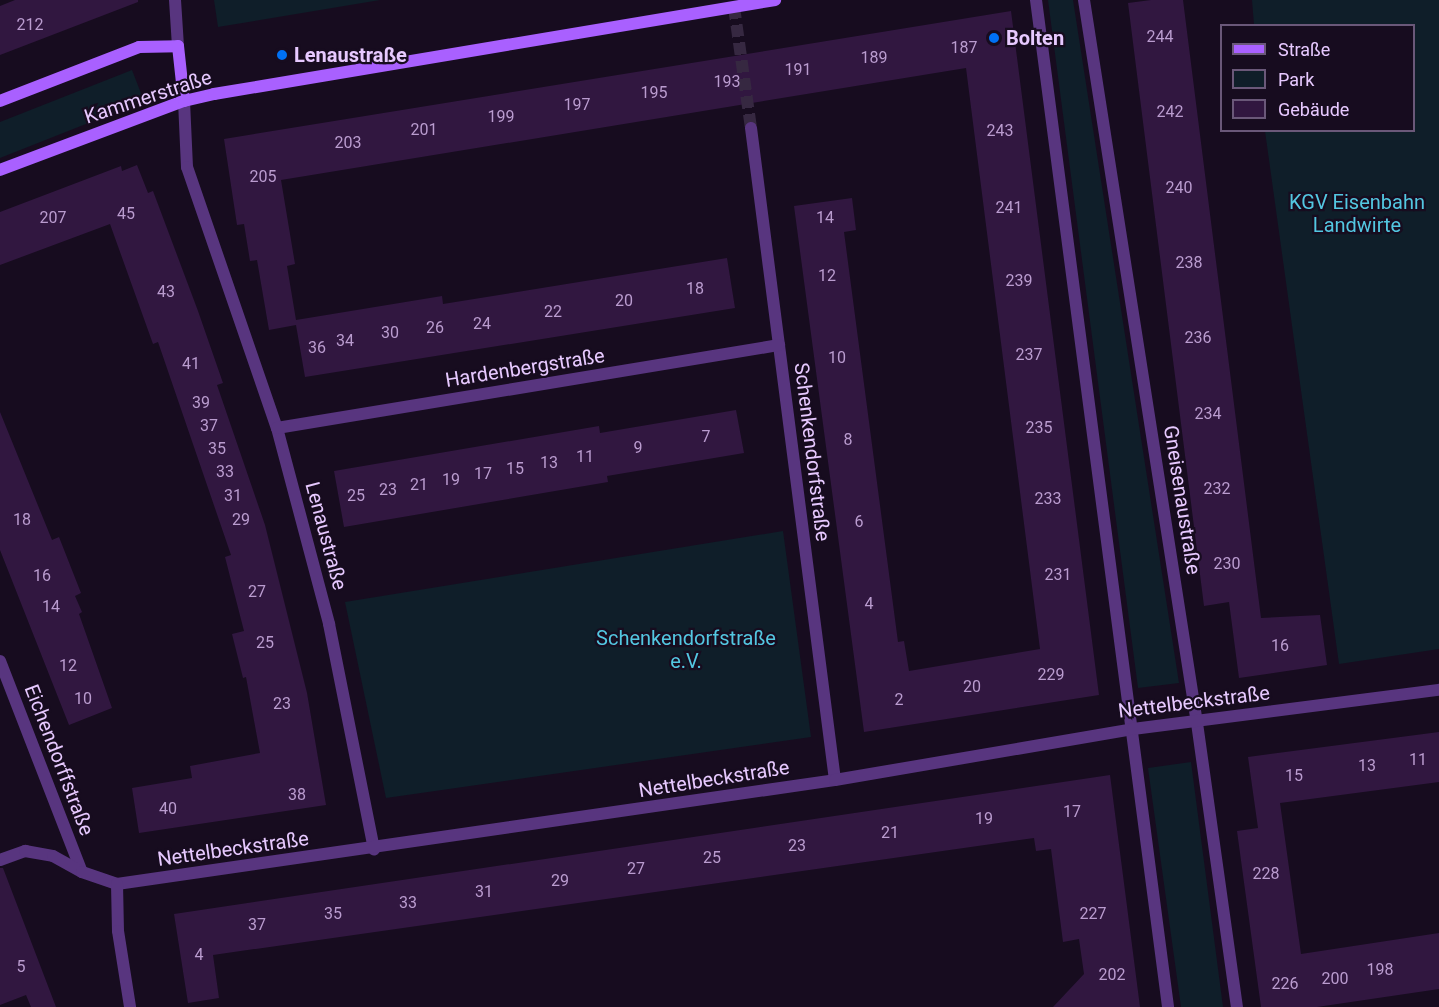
<!DOCTYPE html>
<html>
<head>
<meta charset="utf-8">
<style>
  body { margin:0 }
  #map { position:relative; width:1439px; height:1007px; overflow:hidden; background:#170c1f; font-family:Roboto,sans-serif }
  div>[style] { position:absolute }
  [style*='--x'] { left:calc(var(--x)*1px); top:calc(var(--y)*1px); width:calc(var(--w)*1px); rotate:calc(var(--a)*1deg) }
  .green>* { inset:0; background:#0f1e29 }
  .building>* { inset:0; background:#311740 }
  .street-tunnel>* { height:12px; margin-top:-6px; transform-origin:0; background:repeating-linear-gradient(90deg,#362841 0 12px,transparent 0 18px) }
  .street>* { height:12px; margin:-6px; padding:0 6px; transform-origin:6px; border-radius:6px; background:#58357f }
  .secondary>* { height:12px; margin:-6px; padding:0 6px; transform-origin:6px; border-radius:6px; background:#a960ff }
  .dots>* { width:16px; height:16px; translate:-50% -50%; box-sizing:border-box; border:3px solid #170c1f; border-radius:50% }
  span { translate:-50% -50%; white-space:nowrap; text-align:center; line-height:1.15; -webkit-text-stroke:4.5px #170c1f; paint-order:stroke }
  .number-label { font-size:16px; color:#ba9ccf }
  .number-label span { -webkit-text-stroke-width:0 }
  .poi-label { font-size:20px; color:#e7c9ff; font-weight:700 }
  .left { translate:0 -50%; text-align:left }
  .street-label { font-size:20px; color:#e7c9ff }
  .park-label { font-size:20px; color:#53c7e1 }
  .legend { position:absolute; left:1220px; top:24px; width:195px; height:108px; box-sizing:border-box; background:#170c1f; border:2px solid #6a5879; margin:0; padding:8px 10px; list-style:none; font-size:18px; color:#e7c9ff }
  .legend li { display:flex; align-items:center; gap:12px; height:30px }
  .legend b { width:30px; border:2px solid #6a5879 }
</style>
</head>
<body>
<div id="map">
  <div class="green">
    <i style="clip-path:polygon(214px 0,380px 0,218px 27px)"></i>
    <i style="clip-path:polygon(1048px 0,1073px 0,1179px 683px,1138px 688px)"></i>
    <i style="clip-path:polygon(1252px 0,1439px 0,1439px 649px,1339px 664px,1265px 131px,1414px 130px,1414px 26px,1254px 25px)"></i>
    <i style="clip-path:polygon(132px 70px,144px 101px,0 158px,0 122px)"></i>
    <i style="clip-path:polygon(783px 531px,811px 737px,386px 798px,345px 602px)"></i>
    <i style="clip-path:polygon(1191px 762px,1223px 1007px,1181px 1007px,1148px 768px)"></i>
  </div>
  <div class="building">
    <i style="clip-path:polygon(15px 0,138px 0,138px 2px,0 55px,0 6px)"></i>
    <i style="clip-path:polygon(1151px 0,1183px 0,1261px 618px,1320px 615px,1327px 665px,1239px 678px,1229px 602px,1204px 606px,1128px 3px)"></i>
    <i style="clip-path:polygon(1011px 11px,1099px 695px,864px 732px,794px 206px,852px 198px,856px 230px,844px 232px,898px 642px,904px 641px,909px 671px,1040px 649px,966px 68px,281px 180px,295px 264px,287px 266px,296px 320px,442px 296px,443px 304px,727px 258px,735px 308px,305px 377px,296px 325px,269px 330px,257px 260px,250px 261px,244px 224px,237px 225px,224px 139px)"></i>
    <i style="clip-path:polygon(137px 165px,148px 193px,153px 191px,198px 311px,223px 383px,217px 385px,265px 525px,307px 693px,326px 805px,139px 833px,132px 788px,192px 778px,190px 766px,260px 753px,246px 677px,243px 678px,232px 634px,244px 631px,225px 557px,231px 555px,158px 342px,153px 344px,110px 224px,0 265px,0 212px,121px 166px,122px 171px)"></i>
    <i style="clip-path:polygon(736px 410px,744px 453px,607px 476px,608px 482px,344px 527px,334px 471px,599px 426px,600px 433px)"></i>
    <i style="clip-path:polygon(0 412px,52px 540px,59px 537px,81px 593px,75px 596px,82px 612px,79px 614px,112px 708px,69px 725px,0 550px)"></i>
    <i style="clip-path:polygon(1439px 732px,1439px 782px,1280px 803px,1301px 954px,1439px 933px,1439px 989px,1317px 1007px,1261px 1007px,1237px 831px,1258px 828px,1248px 757px)"></i>
    <i style="clip-path:polygon(1110px 775px,1140px 1007px,1053px 1007px,1084px 974px,1079px 939px,1063px 942px,1051px 849px,1036px 851px,1034px 838px,213px 955px,219px 998px,188px 1003px,174px 914px)"></i>
    <i style="clip-path:polygon(0 868px,3px 868px,56px 1007px,31px 1007px,26px 995px,0 1005px)"></i>
  </div>
  <div class="street-tunnel">
    <i style="--x:734;--y:7;--w:122;--a:82"></i>
  </div>
  <div class="street">
    <i style="--x:175;--y:0;--w:46;--a:86.3"></i>
    <i style="--x:1036;--y:0;--w:1016;--a:82.53"></i>
    <i style="--x:1084;--y:0;--w:732;--a:81.12"></i>
    <i style="--x:1197;--y:723;--w:287;--a:82"></i>
    <i style="--x:184;--y:101;--w:66;--a:87.4"></i>
    <i style="--x:187;--y:167;--w:276;--a:71"></i>
    <i style="--x:277;--y:428;--w:203;--a:75.1"></i>
    <i style="--x:329;--y:624;--w:230;--a:78.7"></i>
    <i style="--x:751;--y:128;--w:657;--a:82.66"></i>
    <i style="--x:277;--y:428;--w:509;--a:-9.39"></i>
    <i style="--x:0;--y:661;--w:226;--a:68.8"></i>
    <i style="--x:0;--y:860;--w:27;--a:-20"></i>
    <i style="--x:25;--y:851;--w:28;--a:10"></i>
    <i style="--x:53;--y:856;--w:33;--a:29"></i>
    <i style="--x:82;--y:872;--w:37;--a:19"></i>
    <i style="--x:117;--y:884;--w:725;--a:-8.24"></i>
    <i style="--x:835;--y:780;--w:302;--a:-9.7"></i>
    <i style="--x:1133;--y:729;--w:308;--a:-7.3"></i>
    <i style="--x:117;--y:884;--w:47;--a:88.8"></i>
    <i style="--x:118;--y:931;--w:77;--a:81"></i>
  </div>
  <div class="secondary">
    <i style="--x:0;--y:101;--w:149;--a:-21.2"></i>
    <i style="--x:139;--y:47;--w:39;--a:-1"></i>
    <i style="--x:178;--y:46;--w:55;--a:83.8"></i>
    <i style="--x:0;--y:170;--w:197;--a:-20.6"></i>
    <i style="--x:184;--y:101;--w:31;--a:-13"></i>
    <i style="--x:214;--y:94;--w:569;--a:-9.51"></i>
  </div>
  <div class="dots">
    <i style="left:994px;top:38px;background:#0071f4"></i>
    <i style="left:282px;top:55px;background:#0071f4"></i>
  </div>
  <div class="number-label">
    <span style="left:30px;top:25px">212</span>
    <span style="left:1160px;top:37px">244</span>
    <span style="left:964px;top:48px">187</span>
    <span style="left:874px;top:58px">189</span>
    <span style="left:798px;top:70px">191</span>
    <span style="left:727px;top:82px">193</span>
    <span style="left:654px;top:93px">195</span>
    <span style="left:577px;top:105px">197</span>
    <span style="left:1170px;top:112px">242</span>
    <span style="left:501px;top:117px">199</span>
    <span style="left:424px;top:130px">201</span>
    <span style="left:1000px;top:131px">243</span>
    <span style="left:348px;top:143px">203</span>
    <span style="left:263px;top:177px">205</span>
    <span style="left:1179px;top:188px">240</span>
    <span style="left:1009px;top:208px">241</span>
    <span style="left:126px;top:214px">45</span>
    <span style="left:53px;top:218px">207</span>
    <span style="left:825px;top:218px">14</span>
    <span style="left:1189px;top:263px">238</span>
    <span style="left:827px;top:276px">12</span>
    <span style="left:1019px;top:281px">239</span>
    <span style="left:695px;top:289px">18</span>
    <span style="left:166px;top:292px">43</span>
    <span style="left:624px;top:301px">20</span>
    <span style="left:553px;top:312px">22</span>
    <span style="left:482px;top:324px">24</span>
    <span style="left:435px;top:328px">26</span>
    <span style="left:390px;top:333px">30</span>
    <span style="left:1198px;top:338px">236</span>
    <span style="left:345px;top:341px">34</span>
    <span style="left:317px;top:348px">36</span>
    <span style="left:1029px;top:355px">237</span>
    <span style="left:837px;top:358px">10</span>
    <span style="left:191px;top:364px">41</span>
    <span style="left:201px;top:403px">39</span>
    <span style="left:1208px;top:414px">234</span>
    <span style="left:209px;top:426px">37</span>
    <span style="left:1039px;top:428px">235</span>
    <span style="left:706px;top:437px">7</span>
    <span style="left:848px;top:440px">8</span>
    <span style="left:638px;top:448px">9</span>
    <span style="left:217px;top:449px">35</span>
    <span style="left:585px;top:457px">11</span>
    <span style="left:549px;top:463px">13</span>
    <span style="left:515px;top:469px">15</span>
    <span style="left:225px;top:472px">33</span>
    <span style="left:483px;top:474px">17</span>
    <span style="left:451px;top:480px">19</span>
    <span style="left:419px;top:485px">21</span>
    <span style="left:1217px;top:489px">232</span>
    <span style="left:388px;top:490px">23</span>
    <span style="left:233px;top:496px">31</span>
    <span style="left:356px;top:496px">25</span>
    <span style="left:1048px;top:499px">233</span>
    <span style="left:22px;top:520px">18</span>
    <span style="left:241px;top:520px">29</span>
    <span style="left:859px;top:522px">6</span>
    <span style="left:1227px;top:564px">230</span>
    <span style="left:1058px;top:575px">231</span>
    <span style="left:42px;top:576px">16</span>
    <span style="left:257px;top:592px">27</span>
    <span style="left:869px;top:604px">4</span>
    <span style="left:51px;top:607px">14</span>
    <span style="left:265px;top:643px">25</span>
    <span style="left:1280px;top:646px">16</span>
    <span style="left:68px;top:666px">12</span>
    <span style="left:1051px;top:675px">229</span>
    <span style="left:972px;top:687px">20</span>
    <span style="left:83px;top:699px">10</span>
    <span style="left:899px;top:700px">2</span>
    <span style="left:282px;top:704px">23</span>
    <span style="left:1418px;top:760px">11</span>
    <span style="left:1367px;top:766px">13</span>
    <span style="left:1294px;top:776px">15</span>
    <span style="left:297px;top:795px">38</span>
    <span style="left:168px;top:809px">40</span>
    <span style="left:1072px;top:812px">17</span>
    <span style="left:984px;top:819px">19</span>
    <span style="left:890px;top:833px">21</span>
    <span style="left:797px;top:846px">23</span>
    <span style="left:712px;top:858px">25</span>
    <span style="left:636px;top:869px">27</span>
    <span style="left:1266px;top:874px">228</span>
    <span style="left:560px;top:881px">29</span>
    <span style="left:484px;top:892px">31</span>
    <span style="left:408px;top:903px">33</span>
    <span style="left:333px;top:914px">35</span>
    <span style="left:1093px;top:914px">227</span>
    <span style="left:257px;top:925px">37</span>
    <span style="left:199px;top:955px">4</span>
    <span style="left:21px;top:967px">5</span>
    <span style="left:1380px;top:970px">198</span>
    <span style="left:1112px;top:975px">202</span>
    <span style="left:1335px;top:979px">200</span>
    <span style="left:1285px;top:984px">226</span>
  </div>
  <div class="poi-label">
    <span class="left" style="left:1006px;top:38px">Bolten</span>
    <span class="left" style="left:294px;top:55px">Lenaustraße</span>
  </div>
  <div class="street-label">
    <span style="left:148px;top:97px;rotate:-18deg">Kammerstraße</span>
    <span style="left:525px;top:368px;rotate:-9deg">Hardenbergstraße</span>
    <span style="left:812px;top:452px;rotate:83deg">Schenkendorfstraße</span>
    <span style="left:1182px;top:500px;rotate:81deg">Gneisenaustraße</span>
    <span style="left:326px;top:536px;rotate:75deg">Lenaustraße</span>
    <span style="left:1194px;top:702px;rotate:-7deg">Nettelbeckstraße</span>
    <span style="left:59px;top:760px;rotate:69deg">Eichendorffstraße</span>
    <span style="left:714px;top:779px;rotate:-9deg">Nettelbeckstraße</span>
    <span style="left:233px;top:849px;rotate:-8deg">Nettelbeckstraße</span>
  </div>
  <div class="park-label">
    <span style="left:1357px;top:214px">KGV Eisenbahn<br>Landwirte</span>
    <span style="left:686px;top:650px">Schenkendorfstraße<br>e.V.</span>
  </div>
  <ul class="legend">
  <li><b style="height:8px;background:#a960ff"></b>Straße</li>
  <li><b style="height:16px;background:#0f1e29"></b>Park</li>
  <li><b style="height:16px;background:#311740"></b>Gebäude</li>
  </ul>
</div>
</body>
</html>
